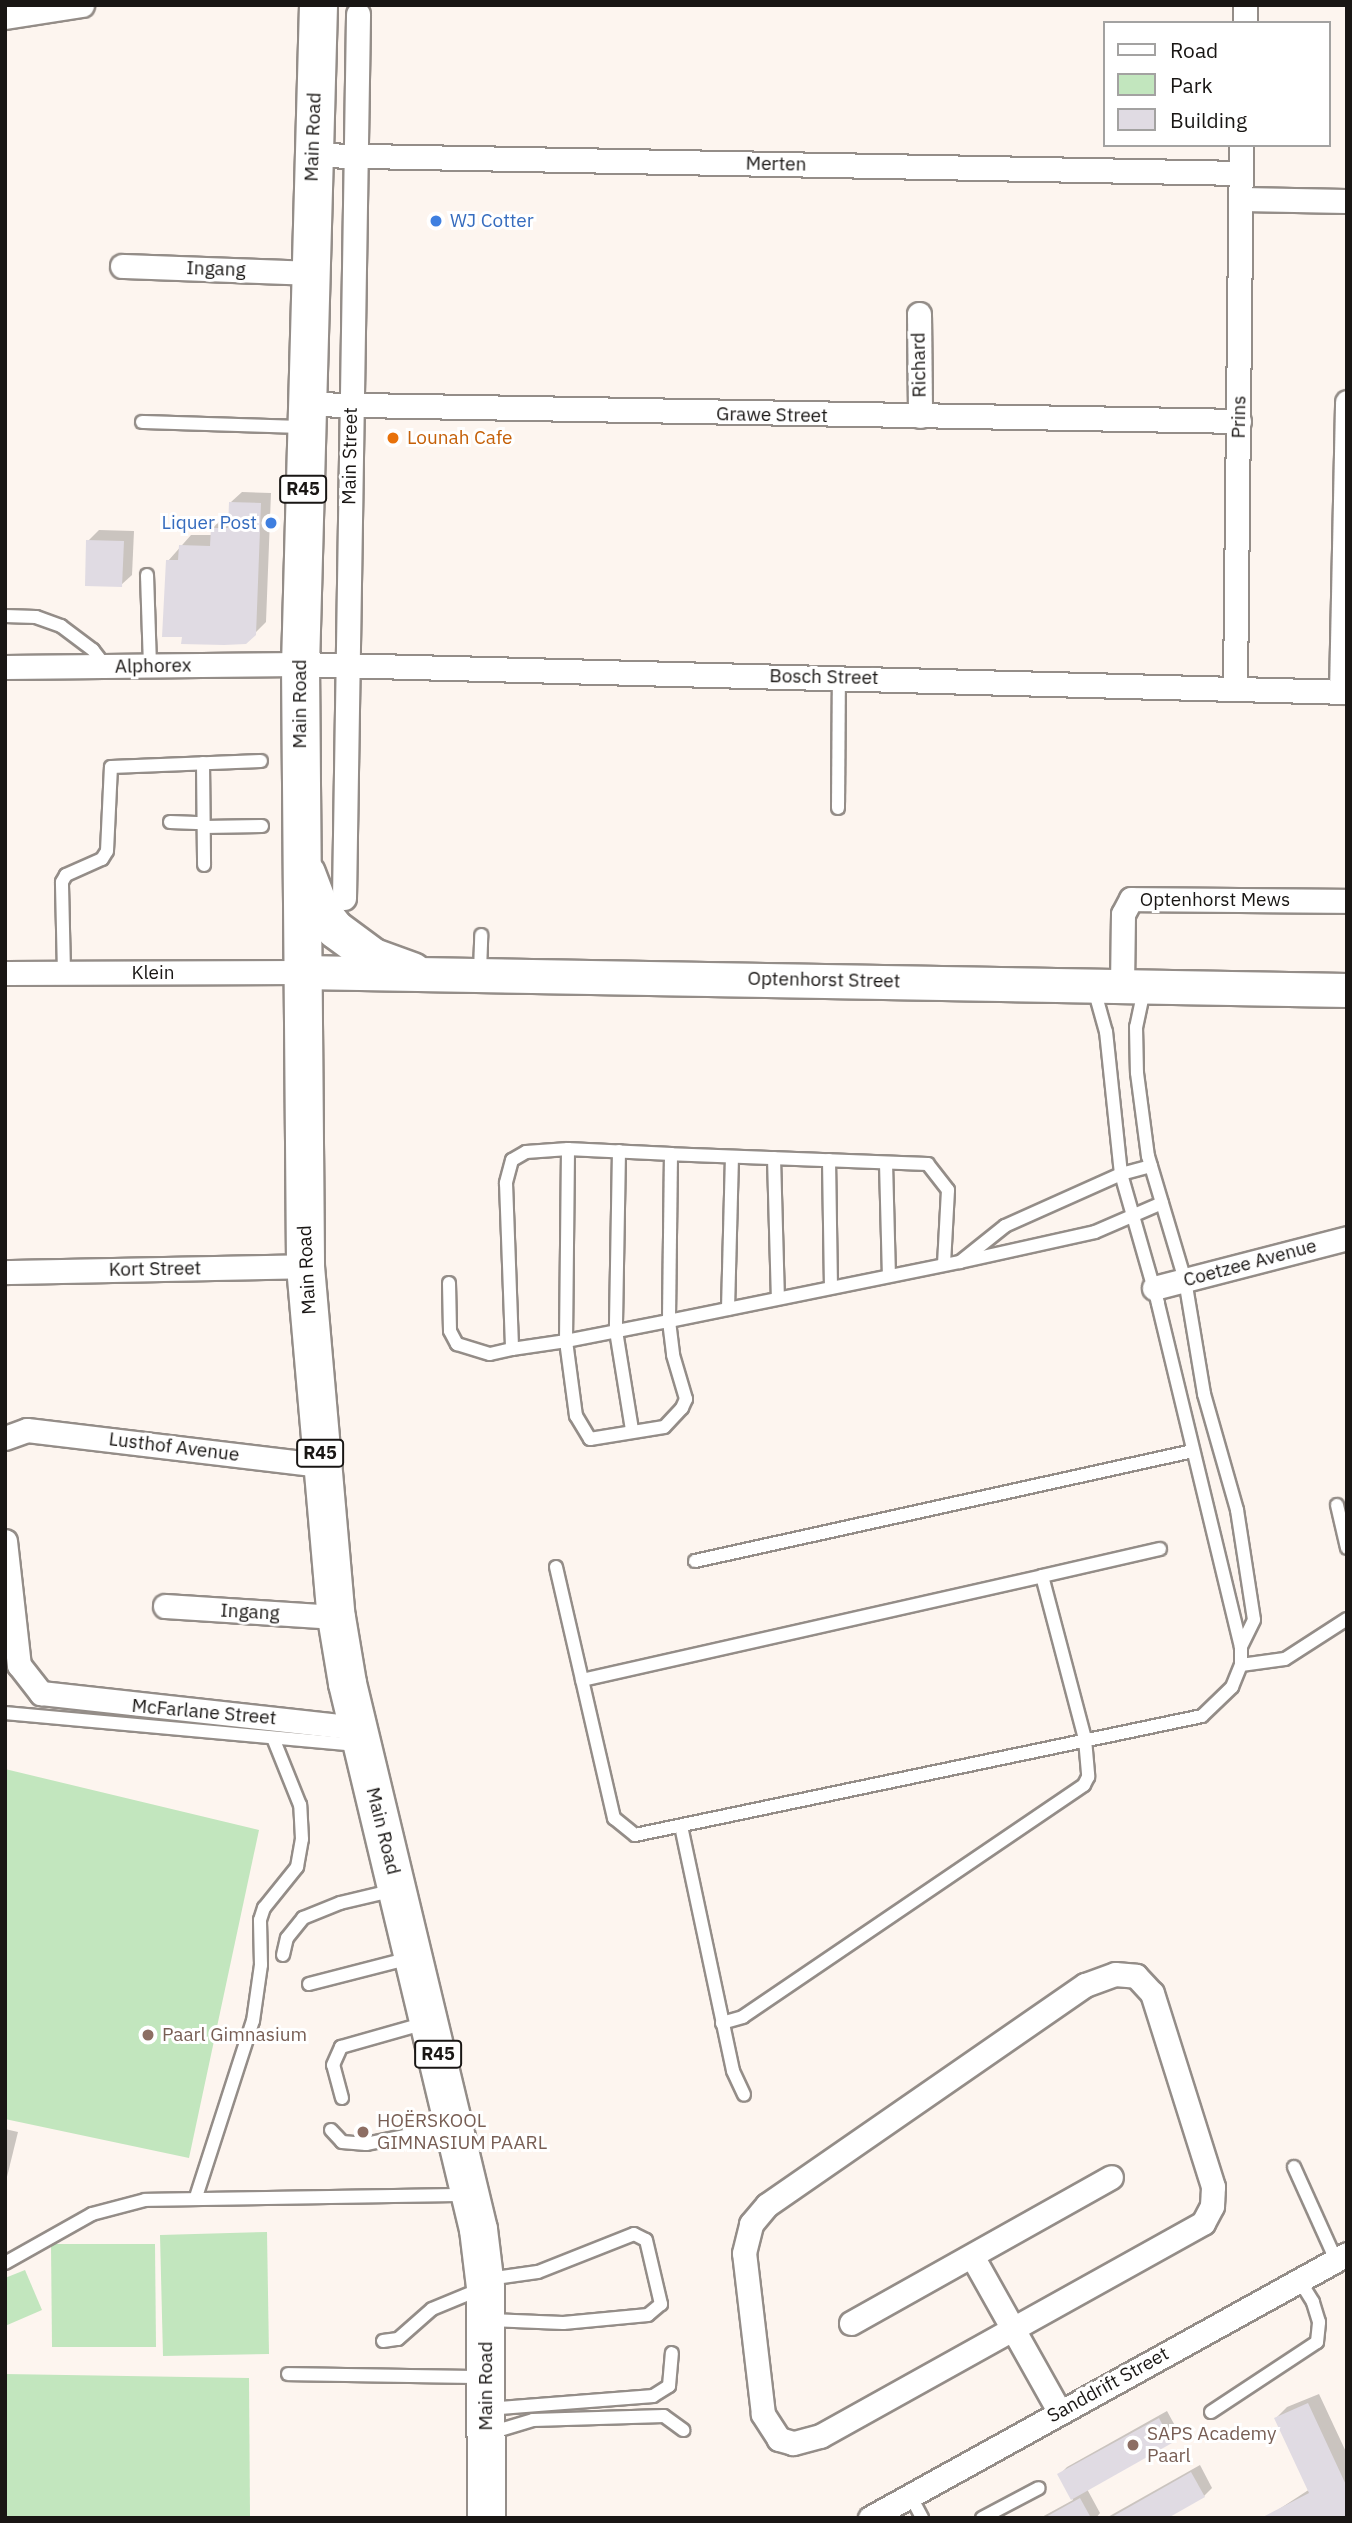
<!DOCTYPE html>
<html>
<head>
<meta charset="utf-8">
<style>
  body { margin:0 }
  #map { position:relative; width:1352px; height:2523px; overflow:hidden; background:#fdf5ef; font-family:"IBM Plex Sans",sans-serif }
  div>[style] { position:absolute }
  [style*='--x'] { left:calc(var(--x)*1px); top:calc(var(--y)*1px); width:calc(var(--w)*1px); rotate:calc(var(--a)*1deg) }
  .green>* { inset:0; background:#c2e6be }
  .shadow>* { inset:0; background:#0003 }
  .building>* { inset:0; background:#e0dbe3 }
  .roads { filter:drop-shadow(2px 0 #948d88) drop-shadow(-2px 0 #948d88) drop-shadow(0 2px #948d88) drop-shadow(0 -2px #948d88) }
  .service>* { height:12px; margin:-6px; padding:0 6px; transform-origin:6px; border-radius:6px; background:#fff }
  .minor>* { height:23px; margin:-11.5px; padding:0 11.5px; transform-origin:11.5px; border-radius:11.5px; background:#fff }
  .secondary>* { height:33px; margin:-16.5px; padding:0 16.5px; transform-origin:16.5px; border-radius:16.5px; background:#fff }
  .primary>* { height:37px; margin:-18.5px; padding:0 18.5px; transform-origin:18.5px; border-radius:18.5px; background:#fff }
  .dots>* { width:19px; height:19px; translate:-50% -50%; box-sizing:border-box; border:4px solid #fff; border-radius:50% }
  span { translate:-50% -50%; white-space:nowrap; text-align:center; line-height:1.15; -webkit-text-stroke:6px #fff; paint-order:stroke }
  .shield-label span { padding:2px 5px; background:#fff; border:2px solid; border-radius:5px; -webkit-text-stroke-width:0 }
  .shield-label { font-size:18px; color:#191614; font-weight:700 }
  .street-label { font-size:19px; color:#191614 }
  .shop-label { font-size:19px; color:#366cbe }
  .left { translate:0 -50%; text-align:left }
  .right { translate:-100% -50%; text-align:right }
  .food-label { font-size:19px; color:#c56008 }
  .education-label { font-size:19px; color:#785e54 }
  .frame { position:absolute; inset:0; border:7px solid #191614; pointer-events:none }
  .legend { position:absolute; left:1103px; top:21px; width:228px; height:126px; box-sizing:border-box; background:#fff; border:2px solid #a3a2a1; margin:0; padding:9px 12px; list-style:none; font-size:21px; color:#191614 }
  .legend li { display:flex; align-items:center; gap:14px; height:35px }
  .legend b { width:35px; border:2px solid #a3a2a1 }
</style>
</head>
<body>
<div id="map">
  <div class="green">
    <i style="clip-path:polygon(5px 1769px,259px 1830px,189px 2158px,5px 2119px)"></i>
    <i style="clip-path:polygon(267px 2232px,269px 2354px,163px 2356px,160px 2235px)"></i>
    <i style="clip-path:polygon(51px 2244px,155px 2244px,156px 2347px,52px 2347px)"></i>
    <i style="clip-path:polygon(25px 2270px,42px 2310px,5px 2326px,5px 2278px)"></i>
    <i style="clip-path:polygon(5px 2374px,249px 2378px,250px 2518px,5px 2518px)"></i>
  </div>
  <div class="shadow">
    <i style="clip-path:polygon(242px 492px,271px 493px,266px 622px,255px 633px,168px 561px,191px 535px,212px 535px,213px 528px,223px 517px,230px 518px,231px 502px)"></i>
    <i style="clip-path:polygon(99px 530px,134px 531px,132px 575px,121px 585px,88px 541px)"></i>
    <i style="clip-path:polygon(5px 2129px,18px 2132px,5px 2185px)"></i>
    <i style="clip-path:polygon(1319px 2394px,1347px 2454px,1347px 2518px,1270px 2515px,1310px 2489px,1276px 2418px,1287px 2407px)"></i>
    <i style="clip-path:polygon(1167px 2411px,1179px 2433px,1171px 2441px,1087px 2489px,1100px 2513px,1096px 2518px,1040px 2518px,1073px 2500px,1060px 2474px,1067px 2467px)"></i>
    <i style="clip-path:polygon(1200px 2465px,1212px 2488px,1204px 2496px,1164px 2518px,1106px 2518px)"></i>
  </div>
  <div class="building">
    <i style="clip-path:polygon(229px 502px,261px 503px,256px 635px,246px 644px,224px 645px,181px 644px,182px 637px,162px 637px,166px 560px,178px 560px,179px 545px,210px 546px,211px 528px,228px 528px)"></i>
    <i style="clip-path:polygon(86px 540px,124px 541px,122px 587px,85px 586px)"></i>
    <i style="clip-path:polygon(1308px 2403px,1347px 2487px,1347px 2518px,1261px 2518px,1309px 2493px,1274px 2418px)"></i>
    <i style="clip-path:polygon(1159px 2418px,1172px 2443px,1071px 2500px,1057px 2474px)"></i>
    <i style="clip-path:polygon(1191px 2472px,1205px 2497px,1168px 2518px,1110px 2518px)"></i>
    <i style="clip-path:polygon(1080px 2498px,1091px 2518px,1044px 2518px)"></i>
  </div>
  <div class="roads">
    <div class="service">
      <i style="--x:142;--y:422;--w:161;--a:1.8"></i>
      <i style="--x:147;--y:575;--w:91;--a:88.1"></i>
      <i style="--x:5;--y:616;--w:31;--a:2"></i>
      <i style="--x:36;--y:617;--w:27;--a:20"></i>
      <i style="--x:61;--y:626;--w:40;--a:37"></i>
      <i style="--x:93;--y:650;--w:20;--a:53"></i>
      <i style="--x:203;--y:763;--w:102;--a:89.4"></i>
      <i style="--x:838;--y:808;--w:130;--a:-89.6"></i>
      <i style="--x:170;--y:822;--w:33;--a:2"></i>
      <i style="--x:204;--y:827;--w:58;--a:-1"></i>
      <i style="--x:480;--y:972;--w:37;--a:-88"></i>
      <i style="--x:64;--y:973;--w:91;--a:-91.3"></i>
      <i style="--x:62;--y:882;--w:8;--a:-60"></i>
      <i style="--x:66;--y:875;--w:39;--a:-24"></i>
      <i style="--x:102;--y:859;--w:9;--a:-58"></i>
      <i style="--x:107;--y:851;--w:84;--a:-87.3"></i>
      <i style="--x:111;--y:767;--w:150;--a:-2.3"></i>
      <i style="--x:1144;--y:990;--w:38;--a:102"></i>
      <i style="--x:1136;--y:1027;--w:46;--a:88.8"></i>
      <i style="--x:1137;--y:1073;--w:84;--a:82.5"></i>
      <i style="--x:1148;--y:1156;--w:129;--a:73.4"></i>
      <i style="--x:1185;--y:1280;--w:116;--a:80.5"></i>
      <i style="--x:1204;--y:1394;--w:121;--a:74.1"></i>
      <i style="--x:1237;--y:1510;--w:111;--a:81.2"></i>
      <i style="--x:1254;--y:1620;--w:30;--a:116"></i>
      <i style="--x:568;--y:1149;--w:42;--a:175.9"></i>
      <i style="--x:526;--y:1152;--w:16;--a:150"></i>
      <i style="--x:512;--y:1160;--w:24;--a:105"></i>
      <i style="--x:506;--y:1183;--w:166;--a:87.9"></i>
      <i style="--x:512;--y:1349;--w:55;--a:-8.4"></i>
      <i style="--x:566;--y:1341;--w:192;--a:-89.4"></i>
      <i style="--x:568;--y:1149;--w:103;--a:2.8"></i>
      <i style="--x:619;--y:1151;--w:180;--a:91"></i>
      <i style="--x:616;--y:1331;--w:100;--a:80.8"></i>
      <i style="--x:774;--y:1158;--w:140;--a:88.4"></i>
      <i style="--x:829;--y:1160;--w:127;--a:89.1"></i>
      <i style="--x:886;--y:1163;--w:112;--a:88.5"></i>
      <i style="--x:1151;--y:1166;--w:31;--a:165"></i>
      <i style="--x:1121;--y:1174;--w:127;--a:155.9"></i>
      <i style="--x:1005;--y:1226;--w:58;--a:141.3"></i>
      <i style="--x:960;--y:1262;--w:138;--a:-12.5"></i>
      <i style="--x:1095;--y:1232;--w:73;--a:-23.4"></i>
      <i style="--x:944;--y:1264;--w:74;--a:-86.9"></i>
      <i style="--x:948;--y:1190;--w:33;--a:-128"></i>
      <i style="--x:928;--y:1164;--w:257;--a:-177.8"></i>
      <i style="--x:671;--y:1154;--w:167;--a:90.7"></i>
      <i style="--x:669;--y:1321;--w:297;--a:-11.5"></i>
      <i style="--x:449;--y:1283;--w:48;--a:88.8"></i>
      <i style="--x:450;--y:1331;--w:15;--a:62"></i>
      <i style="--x:457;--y:1344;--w:34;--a:17"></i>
      <i style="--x:490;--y:1354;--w:23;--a:-13"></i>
      <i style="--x:728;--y:1309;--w:152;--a:-88.5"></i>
      <i style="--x:669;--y:1321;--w:34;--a:83"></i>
      <i style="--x:673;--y:1355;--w:46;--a:73.5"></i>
      <i style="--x:686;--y:1399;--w:10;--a:114"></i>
      <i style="--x:682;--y:1408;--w:26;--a:133"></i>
      <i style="--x:664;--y:1427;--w:75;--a:170.8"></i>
      <i style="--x:590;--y:1439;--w:27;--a:-121"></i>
      <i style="--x:576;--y:1416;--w:76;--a:-97.6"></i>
      <i style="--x:566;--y:1341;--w:105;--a:-11"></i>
      <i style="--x:1337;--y:1505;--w:44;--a:76.9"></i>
      <i style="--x:695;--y:1561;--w:510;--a:-12.46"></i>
      <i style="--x:556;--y:1567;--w:258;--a:77"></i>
      <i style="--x:614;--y:1818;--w:27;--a:39"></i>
      <i style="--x:635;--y:1835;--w:579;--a:-11.85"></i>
      <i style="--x:1202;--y:1716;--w:42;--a:-44"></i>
      <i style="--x:1232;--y:1687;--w:24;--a:-68"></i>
      <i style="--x:1241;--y:1665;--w:18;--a:-90"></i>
      <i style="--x:1241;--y:1647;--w:354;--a:-103.6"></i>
      <i style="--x:1158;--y:1303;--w:134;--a:-106"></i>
      <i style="--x:1121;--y:1174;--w:143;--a:-96"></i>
      <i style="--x:1106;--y:1032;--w:45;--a:-105.6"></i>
      <i style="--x:1042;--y:1576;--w:121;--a:-12.9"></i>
      <i style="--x:1241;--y:1665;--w:44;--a:-7.8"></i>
      <i style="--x:1285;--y:1659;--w:74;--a:-32.8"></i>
      <i style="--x:582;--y:1680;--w:472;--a:-12.7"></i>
      <i style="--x:1042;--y:1576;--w:169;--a:75.2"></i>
      <i style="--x:1085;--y:1739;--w:38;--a:85"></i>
      <i style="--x:1088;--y:1777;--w:9;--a:117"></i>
      <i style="--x:1084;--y:1785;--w:412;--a:145.8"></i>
      <i style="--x:743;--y:2017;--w:22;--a:164"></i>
      <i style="--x:5;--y:1713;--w:353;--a:5.2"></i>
      <i style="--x:681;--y:1826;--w:250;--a:78"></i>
      <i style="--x:733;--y:2071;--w:26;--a:65"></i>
      <i style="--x:283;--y:1955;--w:17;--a:-77"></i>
      <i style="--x:287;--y:1938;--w:26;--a:-51"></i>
      <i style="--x:303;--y:1918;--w:40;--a:-22"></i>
      <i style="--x:340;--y:1903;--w:57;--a:-13.3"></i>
      <i style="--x:309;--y:1984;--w:104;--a:-14.4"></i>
      <i style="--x:342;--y:2098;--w:34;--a:-105"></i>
      <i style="--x:333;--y:2065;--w:20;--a:-66"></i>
      <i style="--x:341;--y:2047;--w:88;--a:-15.8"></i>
      <i style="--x:331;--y:2130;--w:16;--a:47"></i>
      <i style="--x:342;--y:2142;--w:24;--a:5"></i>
      <i style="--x:366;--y:2144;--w:85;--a:-11.6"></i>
      <i style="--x:1294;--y:2167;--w:102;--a:65.7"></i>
      <i style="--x:196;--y:2197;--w:185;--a:-72.1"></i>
      <i style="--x:253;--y:2021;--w:57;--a:-81.9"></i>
      <i style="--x:261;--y:1965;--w:45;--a:-91.3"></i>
      <i style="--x:260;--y:1920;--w:13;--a:-72"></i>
      <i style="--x:264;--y:1908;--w:53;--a:-51.2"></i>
      <i style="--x:297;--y:1867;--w:28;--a:-80"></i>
      <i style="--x:302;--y:1839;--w:34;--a:-93"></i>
      <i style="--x:300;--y:1805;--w:72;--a:-111.9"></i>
      <i style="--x:5;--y:2263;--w:100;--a:-29.4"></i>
      <i style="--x:92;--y:2214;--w:55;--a:-14.8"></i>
      <i style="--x:145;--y:2200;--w:322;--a:-0.9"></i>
      <i style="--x:488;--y:2279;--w:50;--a:-8"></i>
      <i style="--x:538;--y:2272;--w:103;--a:-21.6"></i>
      <i style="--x:634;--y:2234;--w:13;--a:27"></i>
      <i style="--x:646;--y:2240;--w:66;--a:76.8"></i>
      <i style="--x:661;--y:2304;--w:17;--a:140"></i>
      <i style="--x:648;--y:2315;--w:85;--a:174.6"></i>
      <i style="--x:563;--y:2323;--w:73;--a:-177.6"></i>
      <i style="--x:383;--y:2341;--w:15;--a:-8"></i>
      <i style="--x:398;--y:2339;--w:45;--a:-41.4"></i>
      <i style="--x:432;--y:2309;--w:55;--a:-22.4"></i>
      <i style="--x:288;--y:2374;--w:196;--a:0.9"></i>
      <i style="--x:487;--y:2409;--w:167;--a:-4.5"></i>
      <i style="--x:653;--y:2396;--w:19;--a:-32"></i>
      <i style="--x:669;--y:2386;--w:33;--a:-85"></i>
      <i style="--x:1211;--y:2412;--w:127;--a:-33.4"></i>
      <i style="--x:1317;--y:2342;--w:20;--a:-84"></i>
      <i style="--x:1319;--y:2322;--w:21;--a:-107"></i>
      <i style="--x:1313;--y:2302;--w:26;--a:-122"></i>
      <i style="--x:490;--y:2433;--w:45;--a:-16.8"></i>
      <i style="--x:533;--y:2420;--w:131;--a:-1.7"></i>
      <i style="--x:664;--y:2416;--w:24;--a:36"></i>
      <i style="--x:910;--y:2495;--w:26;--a:62"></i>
      <i style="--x:982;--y:2518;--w:64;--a:-27.8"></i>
    </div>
    <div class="minor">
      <i style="--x:5;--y:17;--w:78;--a:-8.9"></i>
      <i style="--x:1245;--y:23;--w:18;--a:-90"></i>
      <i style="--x:312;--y:155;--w:928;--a:1.11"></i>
      <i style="--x:1241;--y:199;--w:106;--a:1.1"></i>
      <i style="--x:122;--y:266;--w:187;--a:2.1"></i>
      <i style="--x:919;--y:314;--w:102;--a:89.4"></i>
      <i style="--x:304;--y:404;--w:935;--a:1.04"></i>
      <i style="--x:5;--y:667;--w:295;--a:-0.6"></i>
      <i style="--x:300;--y:664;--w:1047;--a:1.53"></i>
      <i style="--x:1235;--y:688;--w:543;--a:-89.37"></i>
      <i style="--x:1341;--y:692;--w:290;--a:-88.8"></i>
      <i style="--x:344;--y:898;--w:884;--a:-89.09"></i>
      <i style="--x:5;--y:973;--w:296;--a:-0.2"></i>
      <i style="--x:1122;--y:986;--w:72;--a:-89.2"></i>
      <i style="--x:1123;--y:914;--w:17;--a:-62"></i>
      <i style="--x:1131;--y:899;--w:216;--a:0.5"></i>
      <i style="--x:5;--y:1272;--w:300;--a:-1.1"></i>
      <i style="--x:1154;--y:1288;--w:199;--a:-14.5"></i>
      <i style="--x:5;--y:1438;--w:23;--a:-20"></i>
      <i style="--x:27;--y:1430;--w:296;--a:6.8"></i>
      <i style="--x:5;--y:1541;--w:125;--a:83.6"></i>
      <i style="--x:19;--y:1665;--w:36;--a:52"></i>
      <i style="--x:41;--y:1693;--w:318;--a:6.3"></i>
      <i style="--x:165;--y:1606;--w:171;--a:3.7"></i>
      <i style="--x:1115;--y:1974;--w:21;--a:5"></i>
      <i style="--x:1136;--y:1976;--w:23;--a:47"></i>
      <i style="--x:1152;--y:1993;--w:203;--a:72.5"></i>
      <i style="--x:1213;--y:2187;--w:19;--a:93"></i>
      <i style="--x:1212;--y:2206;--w:19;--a:118"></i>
      <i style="--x:1203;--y:2223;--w:438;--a:150.9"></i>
      <i style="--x:820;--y:2436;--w:28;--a:165"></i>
      <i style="--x:793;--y:2443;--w:15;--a:-164"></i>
      <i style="--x:779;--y:2439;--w:30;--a:-123"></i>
      <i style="--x:763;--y:2414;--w:162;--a:-96.7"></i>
      <i style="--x:744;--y:2253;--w:30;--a:-76"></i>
      <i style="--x:751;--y:2224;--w:25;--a:-50"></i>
      <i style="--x:767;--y:2205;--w:387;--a:-34.7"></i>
      <i style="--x:1085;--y:1985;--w:32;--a:-20"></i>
      <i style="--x:972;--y:2256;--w:178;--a:60.7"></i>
      <i style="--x:851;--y:2323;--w:298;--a:-29.3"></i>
      <i style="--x:870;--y:2518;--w:545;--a:-28.96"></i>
    </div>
    <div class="secondary">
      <i style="--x:301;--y:972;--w:1046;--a:0.99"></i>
    </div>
    <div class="primary">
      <i style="--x:318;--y:5;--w:659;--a:91.56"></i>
      <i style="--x:300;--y:664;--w:602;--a:89.52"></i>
      <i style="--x:305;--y:1266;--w:352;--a:85"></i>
      <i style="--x:336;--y:1617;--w:67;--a:80.5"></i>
      <i style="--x:347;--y:1683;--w:561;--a:76.51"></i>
      <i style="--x:478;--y:2229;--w:58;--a:83.1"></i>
      <i style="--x:485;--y:2287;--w:231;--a:89.8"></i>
      <i style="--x:306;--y:873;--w:40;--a:69"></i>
      <i style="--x:320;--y:910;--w:24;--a:52"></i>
      <i style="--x:335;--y:929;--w:47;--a:36.4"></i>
      <i style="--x:373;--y:957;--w:41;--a:19.7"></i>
    </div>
  </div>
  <div class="dots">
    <i style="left:436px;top:221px;background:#3f7fe0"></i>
    <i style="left:393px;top:438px;background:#e8710a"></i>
    <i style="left:271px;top:523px;background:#3f7fe0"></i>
    <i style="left:148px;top:2035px;background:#8d6e63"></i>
    <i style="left:363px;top:2132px;background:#8d6e63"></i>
    <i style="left:1133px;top:2445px;background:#8d6e63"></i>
  </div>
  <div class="shield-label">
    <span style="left:303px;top:489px">R45</span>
    <span style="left:320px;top:1453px">R45</span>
    <span style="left:438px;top:2054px">R45</span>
  </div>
  <div class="street-label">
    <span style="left:313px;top:137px;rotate:-88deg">Main Road</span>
    <span style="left:776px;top:164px;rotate:1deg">Merten</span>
    <span style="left:216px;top:269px;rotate:2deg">Ingang</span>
    <span style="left:919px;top:365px;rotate:-91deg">Richard</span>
    <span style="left:772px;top:415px;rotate:1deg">Grawe Street</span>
    <span style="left:1239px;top:417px;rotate:-89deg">Prins</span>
    <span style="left:350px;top:456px;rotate:-89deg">Main Street</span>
    <span style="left:153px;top:666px;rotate:-1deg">Alphorex</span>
    <span style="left:824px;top:677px;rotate:1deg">Bosch Street</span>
    <span style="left:300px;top:704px;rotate:-90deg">Main Road</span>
    <span style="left:1215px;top:900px">Optenhorst Mews</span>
    <span style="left:153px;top:973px">Klein</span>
    <span style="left:824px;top:980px;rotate:1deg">Optenhorst Street</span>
    <span style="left:1250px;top:1263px;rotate:-15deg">Coetzee Avenue</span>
    <span style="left:155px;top:1269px;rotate:-1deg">Kort Street</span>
    <span style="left:307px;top:1270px;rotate:-93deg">Main Road</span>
    <span style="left:174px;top:1447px;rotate:7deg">Lusthof Avenue</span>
    <span style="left:250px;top:1612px;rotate:3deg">Ingang</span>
    <span style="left:204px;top:1712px;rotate:5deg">McFarlane Street</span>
    <span style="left:383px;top:1831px;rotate:76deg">Main Road</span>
    <span style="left:1108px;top:2385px;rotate:-29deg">Sanddrift Street</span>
    <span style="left:486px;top:2386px;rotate:-90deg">Main Road</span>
  </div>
  <div class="shop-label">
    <span class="left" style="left:450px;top:221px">WJ Cotter</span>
    <span class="right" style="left:257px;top:523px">Liquer Post</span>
  </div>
  <div class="food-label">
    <span class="left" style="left:407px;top:438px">Lounah Cafe</span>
  </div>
  <div class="education-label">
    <span class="left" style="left:162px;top:2035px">Paarl Gimnasium</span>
    <span class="left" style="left:377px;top:2132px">HOËRSKOOL<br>GIMNASIUM PAARL</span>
    <span class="left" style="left:1147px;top:2445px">SAPS Academy<br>Paarl</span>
  </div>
  <div class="frame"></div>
  <ul class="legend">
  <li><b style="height:9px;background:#fff"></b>Road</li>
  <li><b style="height:19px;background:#c2e6be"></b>Park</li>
  <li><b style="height:19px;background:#e0dbe3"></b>Building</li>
  </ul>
</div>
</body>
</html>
